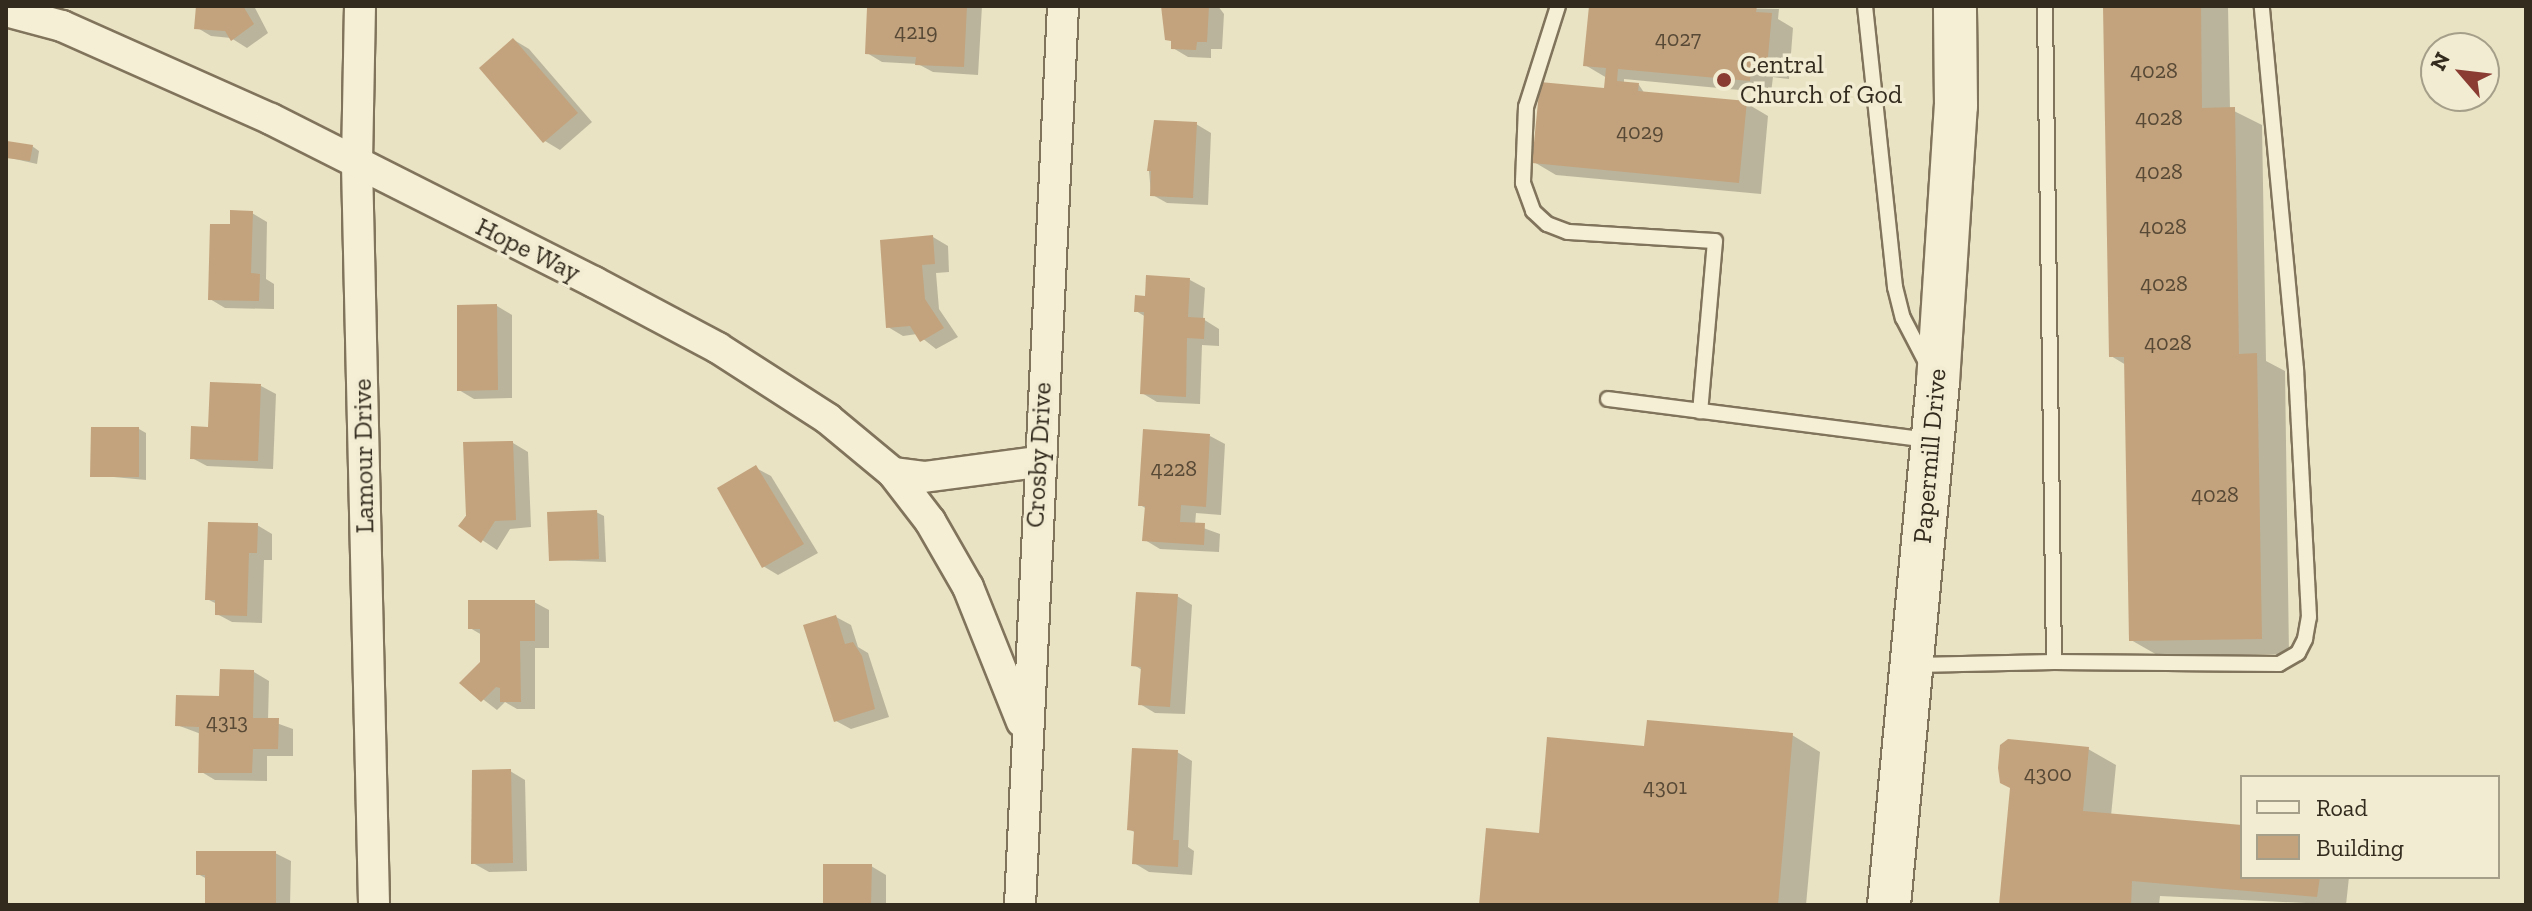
<!DOCTYPE html>
<html>
<head>
<meta charset="utf-8">
<style>
  body { margin:0 }
  #map { position:relative; width:2532px; height:911px; overflow:hidden; background:#e9e2c3; font-family:"Zilla Slab",serif }
  div>[style] { position:absolute }
  [style*='--x'] { left:calc(var(--x)*1px); top:calc(var(--y)*1px); width:calc(var(--w)*1px); rotate:calc(var(--a)*1deg) }
  .shadow>* { inset:0; background:#0003 }
  .building>* { inset:0; background:#c3a37d }
  .roads { filter:drop-shadow(2px 0 #81745c) drop-shadow(-2px 0 #81745c) drop-shadow(0 2px #81745c) drop-shadow(0 -2px #81745c) }
  .service>* { height:14px; margin:-7px; padding:0 7px; transform-origin:7px; border-radius:7px; background:#f5efd5 }
  .minor>* { height:30px; margin:-15px; padding:0 15px; transform-origin:15px; border-radius:15px; background:#f5efd5 }
  .secondary>* { height:42px; margin:-21px; padding:0 21px; transform-origin:21px; border-radius:21px; background:#f5efd5 }
  .dots>* { width:22px; height:22px; translate:-50% -50%; box-sizing:border-box; border:4px solid #f1ecd2; border-radius:50% }
  span { translate:-50% -50%; white-space:nowrap; text-align:center; line-height:1.15; -webkit-text-stroke:7px #f1ecd2; paint-order:stroke }
  .number-label { font-size:22px; color:#574936 }
  .number-label span { -webkit-text-stroke-width:0 }
  .poi-label { font-size:26px; color:#332b1e }
  .left { translate:0 -50%; text-align:left }
  .street-label { font-size:26px; color:#332b1e }
  .frame { position:absolute; inset:0; border:8px solid #332b1e; pointer-events:none }
  .legend { position:absolute; left:2240px; top:775px; width:260px; height:104px; box-sizing:border-box; background:#f1ecd2; border:2px solid #a59f8a; margin:0; padding:10px 14px; list-style:none; font-size:24px; color:#332b1e }
  .legend li { display:flex; align-items:center; gap:16px; height:40px }
  .legend b { width:40px; border:2px solid #a59f8a }
  .north { position:absolute; left:2420px; top:32px; width:80px; height:80px; box-sizing:border-box; background:#f1ecd2; border:2px solid #a59f8a; border-radius:50%; rotate:298deg; font-size:22px; font-weight:700; line-height:32px; text-align:center; color:#332b1e }
  .north::after { content:''; display:block; margin:auto; width:28px; height:36px; background:#8a3c32; clip-path:polygon(50% 0,100% 100%,50% 72%,0 100%) }
</style>
</head>
<body>
<div id="map">
  <div class="shadow">
    <i style="clip-path:polygon(198px 6px,254px 6px,268px 33px,247px 48px,231px 38px,211px 36px,196px 27px)"></i>
    <i style="clip-path:polygon(917px 6px,982px 6px,978px 75px,933px 72px,918px 64px,882px 62px,867px 53px)"></i>
    <i style="clip-path:polygon(1163px 6px,1218px 6px,1224px 14px,1222px 49px,1211px 49px,1211px 58px,1188px 57px,1173px 48px)"></i>
    <i style="clip-path:polygon(1591px 6px,1779px 9px,1778px 19px,1793px 28px,1789px 79px,1773px 77px,1771px 93px,1624px 79px,1624px 83px,1639px 85px,1645px 94px,1746px 103px,1768px 116px,1761px 194px,1556px 175px,1534px 162px,1614px 91px,1607px 78px,1585px 65px)"></i>
    <i style="clip-path:polygon(2105px 6px,2228px 6px,2230px 109px,2262px 125px,2266px 361px,2285px 371px,2289px 654px,2159px 656px,2131px 640px,2126px 365px,2111px 356px)"></i>
    <i style="clip-path:polygon(514px 40px,529px 49px,592px 122px,560px 150px,545px 141px)"></i>
    <i style="clip-path:polygon(1196px 124px,1211px 133px,1208px 205px,1167px 203px,1151px 194px,1149px 171px)"></i>
    <i style="clip-path:polygon(32px 146px,39px 151px,37px 164px,6px 157px)"></i>
    <i style="clip-path:polygon(252px 213px,267px 222px,266px 279px,274px 284px,274px 309px,225px 308px,210px 299px,232px 226px)"></i>
    <i style="clip-path:polygon(933px 237px,948px 246px,949px 272px,936px 273px,939px 309px,958px 337px,936px 349px,917px 334px,903px 336px,888px 327px)"></i>
    <i style="clip-path:polygon(1190px 280px,1205px 288px,1203px 319px,1219px 329px,1219px 346px,1202px 345px,1200px 404px,1157px 402px,1142px 393px,1146px 317px,1136px 311px,1147px 298px)"></i>
    <i style="clip-path:polygon(497px 306px,512px 315px,512px 398px,474px 399px,459px 390px)"></i>
    <i style="clip-path:polygon(261px 386px,276px 394px,273px 469px,207px 466px,192px 458px,210px 429px)"></i>
    <i style="clip-path:polygon(139px 429px,146px 433px,146px 480px,92px 475px)"></i>
    <i style="clip-path:polygon(1210px 436px,1225px 444px,1221px 515px,1196px 513px,1195px 525px,1220px 534px,1219px 552px,1160px 549px,1145px 540px,1147px 509px,1140px 505px)"></i>
    <i style="clip-path:polygon(513px 443px,528px 452px,531px 527px,510px 529px,497px 550px,460px 525px)"></i>
    <i style="clip-path:polygon(756px 468px,771px 476px,818px 553px,778px 575px,763px 566px)"></i>
    <i style="clip-path:polygon(596px 512px,604px 516px,606px 562px,551px 560px)"></i>
    <i style="clip-path:polygon(257px 525px,272px 534px,272px 560px,264px 560px,262px 623px,232px 622px,217px 614px,217px 604px,207px 599px)"></i>
    <i style="clip-path:polygon(1177px 596px,1192px 605px,1185px 714px,1155px 713px,1140px 704px,1142px 670px,1134px 665px)"></i>
    <i style="clip-path:polygon(534px 602px,549px 610px,549px 648px,535px 648px,535px 709px,517px 709px,505px 702px,497px 710px,462px 683px,482px 662px,482px 635px,470px 628px)"></i>
    <i style="clip-path:polygon(836px 617px,851px 625px,858px 647px,868px 653px,889px 717px,851px 729px,836px 721px)"></i>
    <i style="clip-path:polygon(254px 672px,269px 681px,268px 720px,293px 729px,293px 756px,267px 756px,267px 781px,215px 780px,200px 771px,201px 734px,177px 725px)"></i>
    <i style="clip-path:polygon(1792px 735px,1820px 752px,1806px 905px,1481px 905px,1541px 835px,1646px 748px)"></i>
    <i style="clip-path:polygon(2088px 749px,2116px 765px,2111px 816px,2242px 827px,2242px 877px,2349px 877px,2346px 905px,2160px 896px,2159px 905px,2001px 905px)"></i>
    <i style="clip-path:polygon(1177px 752px,1192px 761px,1188px 847px,1194px 851px,1192px 875px,1149px 872px,1134px 863px,1136px 833px,1129px 829px)"></i>
    <i style="clip-path:polygon(510px 771px,525px 780px,527px 871px,489px 872px,473px 863px)"></i>
    <i style="clip-path:polygon(275px 853px,291px 861px,290px 905px,207px 905px,207px 879px,198px 874px)"></i>
    <i style="clip-path:polygon(871px 866px,886px 875px,886px 905px,825px 905px)"></i>
  </div>
  <div class="building">
    <i style="clip-path:polygon(196px 6px,243px 6px,254px 24px,231px 41px,225px 31px,194px 29px)"></i>
    <i style="clip-path:polygon(915px 6px,967px 6px,964px 67px,915px 65px,916px 57px,865px 54px,867px 8px)"></i>
    <i style="clip-path:polygon(1161px 6px,1209px 6px,1207px 42px,1197px 42px,1196px 50px,1171px 49px,1171px 41px,1165px 40px)"></i>
    <i style="clip-path:polygon(1589px 6px,1757px 6px,1756px 12px,1772px 13px,1767px 67px,1751px 66px,1750px 81px,1618px 69px,1617px 81px,1639px 83px,1638px 91px,1747px 101px,1739px 183px,1532px 163px,1540px 82px,1604px 88px,1606px 68px,1583px 66px)"></i>
    <i style="clip-path:polygon(2103px 6px,2201px 6px,2202px 108px,2235px 107px,2239px 354px,2257px 353px,2262px 639px,2129px 641px,2124px 357px,2109px 357px)"></i>
    <i style="clip-path:polygon(513px 38px,578px 113px,543px 143px,479px 68px)"></i>
    <i style="clip-path:polygon(1154px 120px,1197px 122px,1193px 198px,1150px 196px,1151px 171px,1147px 171px)"></i>
    <i style="clip-path:polygon(7px 141px,33px 145px,30px 161px,6px 158px)"></i>
    <i style="clip-path:polygon(230px 210px,253px 211px,251px 273px,260px 274px,259px 301px,208px 300px,210px 224px,230px 224px)"></i>
    <i style="clip-path:polygon(933px 235px,935px 264px,922px 265px,925px 299px,944px 328px,920px 342px,910px 326px,886px 328px,880px 240px)"></i>
    <i style="clip-path:polygon(1146px 275px,1190px 278px,1188px 317px,1205px 318px,1204px 339px,1187px 338px,1186px 397px,1140px 394px,1144px 312px,1134px 312px,1135px 295px,1145px 296px)"></i>
    <i style="clip-path:polygon(497px 304px,498px 390px,457px 391px,457px 305px)"></i>
    <i style="clip-path:polygon(210px 382px,261px 384px,258px 461px,190px 459px,191px 426px,208px 427px)"></i>
    <i style="clip-path:polygon(91px 427px,139px 427px,139px 477px,90px 477px)"></i>
    <i style="clip-path:polygon(1143px 429px,1210px 434px,1206px 507px,1181px 505px,1180px 522px,1205px 523px,1204px 545px,1142px 541px,1145px 506px,1138px 506px)"></i>
    <i style="clip-path:polygon(513px 441px,516px 520px,495px 521px,481px 543px,458px 526px,466px 516px,463px 442px)"></i>
    <i style="clip-path:polygon(756px 465px,804px 544px,762px 568px,717px 488px)"></i>
    <i style="clip-path:polygon(597px 510px,599px 559px,549px 561px,547px 512px)"></i>
    <i style="clip-path:polygon(208px 522px,258px 523px,257px 553px,249px 553px,247px 616px,215px 615px,215px 600px,205px 600px)"></i>
    <i style="clip-path:polygon(1136px 592px,1178px 594px,1170px 707px,1138px 705px,1141px 667px,1131px 666px)"></i>
    <i style="clip-path:polygon(468px 600px,535px 600px,535px 641px,520px 641px,521px 702px,500px 702px,500px 688px,496px 687px,481px 702px,459px 683px,480px 662px,480px 629px,468px 629px)"></i>
    <i style="clip-path:polygon(836px 615px,845px 644px,853px 642px,862px 656px,875px 709px,834px 722px,803px 625px)"></i>
    <i style="clip-path:polygon(220px 669px,254px 670px,253px 718px,279px 718px,278px 749px,253px 749px,252px 773px,198px 773px,199px 727px,175px 726px,176px 695px,219px 696px)"></i>
    <i style="clip-path:polygon(1647px 720px,1793px 733px,1778px 905px,1479px 905px,1486px 828px,1539px 833px,1547px 737px,1644px 746px)"></i>
    <i style="clip-path:polygon(2008px 739px,2089px 747px,2083px 811px,2242px 825px,2242px 877px,2320px 877px,2317px 897px,2132px 881px,2131px 905px,1999px 905px,2010px 788px,2000px 783px,1998px 768px,2000px 745px)"></i>
    <i style="clip-path:polygon(1132px 748px,1178px 750px,1173px 840px,1179px 840px,1178px 867px,1132px 864px,1134px 831px,1127px 830px)"></i>
    <i style="clip-path:polygon(511px 769px,513px 863px,471px 864px,472px 770px)"></i>
    <i style="clip-path:polygon(196px 851px,276px 851px,276px 905px,205px 905px,205px 875px,196px 875px)"></i>
    <i style="clip-path:polygon(823px 864px,872px 864px,871px 905px,823px 905px)"></i>
  </div>
  <div class="roads">
    <div class="service">
      <i style="--x:1558;--y:6;--w:106;--a:107.6"></i>
      <i style="--x:1526;--y:107;--w:76;--a:92.3"></i>
      <i style="--x:1523;--y:183;--w:30;--a:70"></i>
      <i style="--x:1533;--y:211;--w:19;--a:43"></i>
      <i style="--x:1547;--y:224;--w:22;--a:21"></i>
      <i style="--x:1568;--y:232;--w:147;--a:3.5"></i>
      <i style="--x:1715;--y:241;--w:171;--a:95"></i>
      <i style="--x:1865;--y:6;--w:283;--a:83.9"></i>
      <i style="--x:1895;--y:287;--w:32;--a:76"></i>
      <i style="--x:1903;--y:318;--w:56;--a:62.5"></i>
      <i style="--x:1608;--y:399;--w:322;--a:7.3"></i>
      <i style="--x:2054;--y:662;--w:225;--a:0.5"></i>
      <i style="--x:2279;--y:664;--w:22;--a:-30"></i>
      <i style="--x:2298;--y:653;--w:16;--a:-63"></i>
      <i style="--x:2305;--y:639;--w:22;--a:-80"></i>
      <i style="--x:2309;--y:617;--w:248;--a:-93"></i>
      <i style="--x:2296;--y:369;--w:365;--a:-95.4"></i>
      <i style="--x:1916;--y:665;--w:138;--a:-1.2"></i>
      <i style="--x:2054;--y:662;--w:656;--a:-90.79"></i>
    </div>
    <div class="minor">
      <i style="--x:360;--y:6;--w:159;--a:91.1"></i>
      <i style="--x:357;--y:165;--w:740;--a:88.68"></i>
      <i style="--x:6;--y:11;--w:58;--a:15"></i>
      <i style="--x:62;--y:26;--w:229;--a:24"></i>
      <i style="--x:271;--y:119;--w:362;--a:26.8"></i>
      <i style="--x:594;--y:282;--w:140;--a:28"></i>
      <i style="--x:718;--y:348;--w:131;--a:32.8"></i>
      <i style="--x:828;--y:419;--w:85;--a:39.7"></i>
      <i style="--x:893;--y:473;--w:31;--a:7"></i>
      <i style="--x:924;--y:477;--w:115;--a:-7.5"></i>
      <i style="--x:893;--y:473;--w:61;--a:52.4"></i>
      <i style="--x:930;--y:521;--w:76;--a:60.1"></i>
      <i style="--x:968;--y:587;--w:145;--a:68.2"></i>
      <i style="--x:1020;--y:905;--w:900;--a:-87.26"></i>
    </div>
    <div class="secondary">
      <i style="--x:1889;--y:905;--w:525;--a:-84.65"></i>
      <i style="--x:1938;--y:382;--w:277;--a:-86.3"></i>
      <i style="--x:1956;--y:106;--w:100;--a:-90.6"></i>
    </div>
  </div>
  <div class="dots">
    <i style="left:1724px;top:80px;background:#8a3c32"></i>
  </div>
  <div class="number-label">
    <span style="left:916px;top:32px">4219</span>
    <span style="left:1678px;top:39px">4027</span>
    <span style="left:2154px;top:71px">4028</span>
    <span style="left:2159px;top:118px">4028</span>
    <span style="left:1640px;top:132px">4029</span>
    <span style="left:2159px;top:172px">4028</span>
    <span style="left:2163px;top:227px">4028</span>
    <span style="left:2164px;top:284px">4028</span>
    <span style="left:2168px;top:343px">4028</span>
    <span style="left:1174px;top:469px">4228</span>
    <span style="left:2215px;top:495px">4028</span>
    <span style="left:227px;top:722px">4313</span>
    <span style="left:2048px;top:774px">4300</span>
    <span style="left:1665px;top:787px">4301</span>
  </div>
  <div class="poi-label">
    <span class="left" style="left:1740px;top:80px">Central<br>Church of God</span>
  </div>
  <div class="street-label">
    <span style="left:528px;top:250px;rotate:26deg">Hope Way</span>
    <span style="left:1039px;top:455px;rotate:-87deg">Crosby Drive</span>
    <span style="left:364px;top:456px;rotate:-91deg">Lamour Drive</span>
    <span style="left:1930px;top:456px;rotate:-85deg">Papermill Drive</span>
  </div>
  <div class="frame"></div>
  <ul class="legend">
  <li><b style="height:10px;background:#f5efd5"></b>Road</li>
  <li><b style="height:22px;background:#c3a37d"></b>Building</li>
  </ul>
  <div class="north">N</div>
</div>
</body>
</html>
